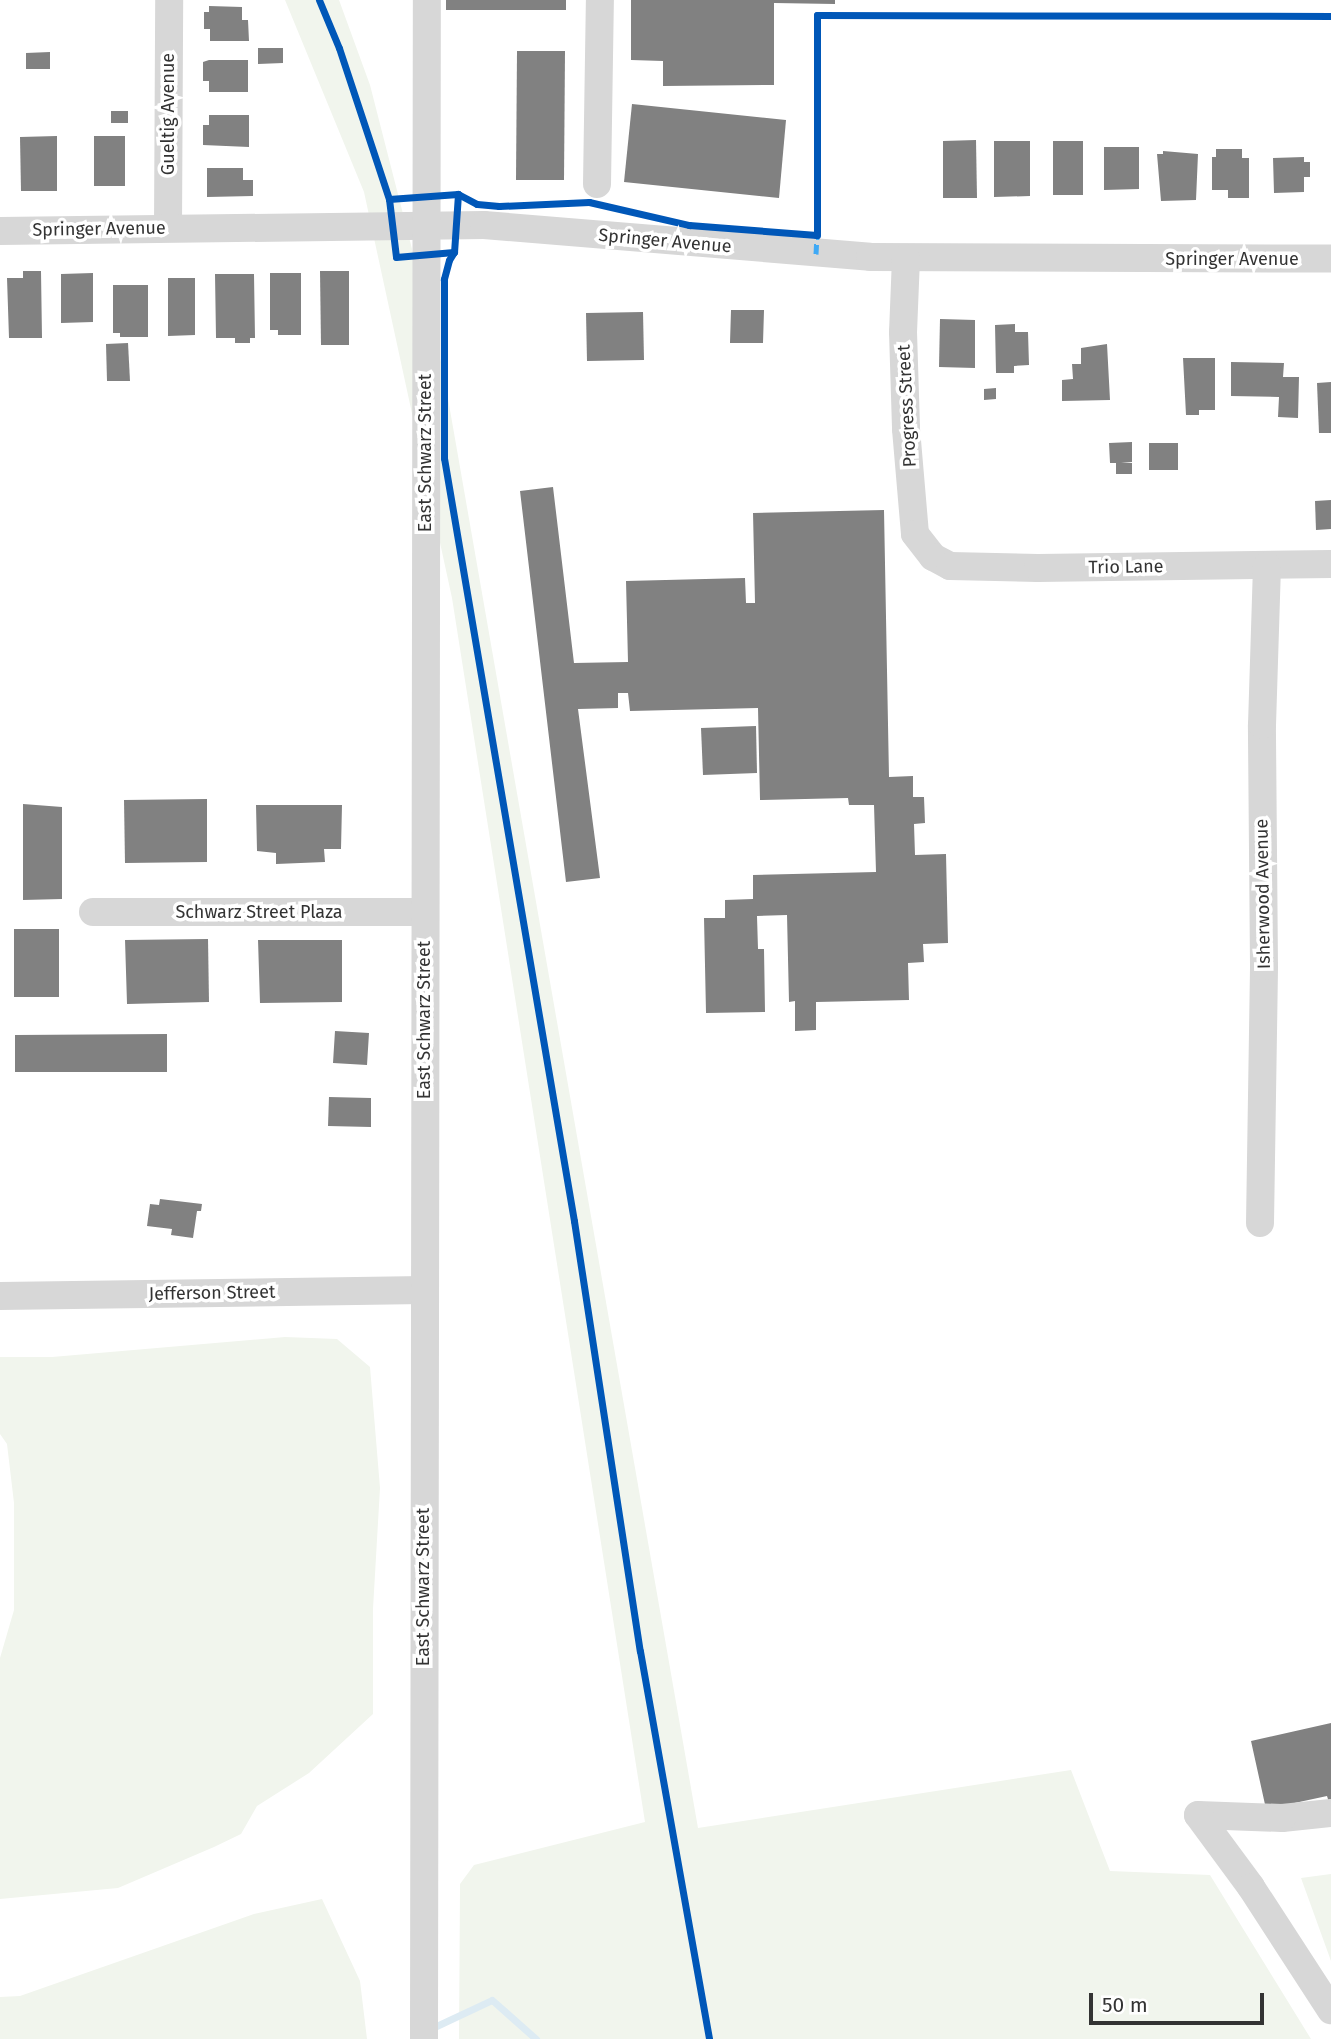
<!DOCTYPE html>
<html>
<head>
<meta charset="utf-8">
<style>
  body { margin:0 }
  #map { position:relative; width:1331px; height:2039px; overflow:hidden; background:#fff; font-family:"Fira Sans",sans-serif }
  div>[style] { position:absolute }
  [style*='--x'] { left:calc(var(--x)*1px); top:calc(var(--y)*1px); width:calc(var(--w)*1px); rotate:calc(var(--a)*1deg) }
  .green>* { inset:0; background:#f1f5ed }
  .stream>* { height:7px; margin:-3.5px; padding:0 3.5px; transform-origin:3.5px; border-radius:3.5px; background:#ddebf3 }
  .building>* { inset:0; background:#818181 }
  .minor>* { height:28px; margin:-14px; padding:0 14px; transform-origin:14px; border-radius:14px; background:#d7d7d7 }
  .quiet>* { height:5px; margin-top:-2.5px; transform-origin:0; background:repeating-linear-gradient(90deg,#3fa9f5 0 10px,transparent 0 15px) }
  .cycleway>* { height:7px; margin:-3.5px; padding:0 3.5px; transform-origin:3.5px; border-radius:3.5px; background:#0057b8 }
  span { translate:-50% -50%; white-space:nowrap; text-align:center; line-height:1.15; -webkit-text-stroke:7px #fff; paint-order:stroke }
  .street-label { font-size:18px; color:#333 }
  .scale { position:absolute; left:1089px; top:1993px; width:175px; height:32px; box-sizing:border-box; border:4px solid #333; border-top:0; padding-left:9px; font-size:21px; line-height:24px; white-space:nowrap; color:#333; -webkit-text-stroke:5px #fff; paint-order:stroke }
</style>
</head>
<body>
<div id="map">
  <div class="green">
    <i style="clip-path:polygon(285px 0,339px 0,370px 85px,443px 370px,698px 1828px,1071px 1770px,1110px 1871px,1210px 1875px,1311px 2039px,459px 2039px,460px 1884px,474px 1865px,645px 1822px,452px 598px,364px 192px)"></i>
    <i style="clip-path:polygon(285px 1337px,337px 1339px,370px 1367px,380px 1488px,373px 1609px,373px 1714px,309px 1773px,257px 1806px,241px 1834px,214px 1847px,118px 1888px,0 1899px,0 1658px,14px 1610px,14px 1503px,7px 1444px,0 1434px,0 1357px,52px 1357px)"></i>
    <i style="clip-path:polygon(1331px 1874px,1331px 1961px,1301px 1878px)"></i>
    <i style="clip-path:polygon(322px 1899px,360px 1981px,367px 2039px,0 2039px,0 1997px,20px 1996px,254px 1914px)"></i>
  </div>
  <div class="stream">
    <i style="--x:430;--y:2029;--w:68;--a:-25.1"></i>
    <i style="--x:492;--y:2000;--w:59;--a:41.6"></i>
  </div>
  <div class="building">
    <i style="clip-path:polygon(446px 0,566px 0,566px 10px,446px 10px)"></i>
    <i style="clip-path:polygon(631px 0,835px 0,835px 4px,774px 3px,774px 85px,663px 86px,663px 61px,631px 60px)"></i>
    <i style="clip-path:polygon(209px 6px,242px 7px,242px 20px,248px 20px,249px 41px,210px 41px,210px 29px,204px 29px,204px 12px,209px 12px)"></i>
    <i style="clip-path:polygon(258px 48px,283px 48px,283px 63px,258px 64px)"></i>
    <i style="clip-path:polygon(517px 51px,565px 51px,564px 180px,516px 180px)"></i>
    <i style="clip-path:polygon(50px 52px,50px 69px,26px 69px,26px 53px)"></i>
    <i style="clip-path:polygon(209px 60px,248px 60px,248px 92px,209px 92px,209px 81px,203px 81px,203px 62px)"></i>
    <i style="clip-path:polygon(632px 104px,786px 120px,779px 198px,624px 182px)"></i>
    <i style="clip-path:polygon(111px 111px,128px 111px,128px 123px,111px 123px)"></i>
    <i style="clip-path:polygon(209px 115px,249px 115px,249px 147px,203px 145px,203px 125px,209px 125px)"></i>
    <i style="clip-path:polygon(57px 136px,57px 191px,21px 191px,20px 137px)"></i>
    <i style="clip-path:polygon(94px 136px,125px 136px,125px 186px,94px 186px)"></i>
    <i style="clip-path:polygon(976px 140px,977px 198px,943px 198px,943px 141px)"></i>
    <i style="clip-path:polygon(994px 141px,1030px 141px,1030px 196px,994px 197px)"></i>
    <i style="clip-path:polygon(1053px 141px,1083px 141px,1083px 195px,1053px 195px)"></i>
    <i style="clip-path:polygon(1104px 147px,1139px 147px,1139px 189px,1104px 190px)"></i>
    <i style="clip-path:polygon(1216px 149px,1242px 149px,1242px 158px,1249px 158px,1249px 198px,1228px 198px,1228px 190px,1212px 190px,1212px 157px,1216px 157px)"></i>
    <i style="clip-path:polygon(1163px 151px,1198px 154px,1196px 200px,1161px 201px,1157px 154px,1163px 154px)"></i>
    <i style="clip-path:polygon(1304px 157px,1304px 162px,1310px 162px,1310px 177px,1304px 177px,1304px 192px,1274px 193px,1273px 158px)"></i>
    <i style="clip-path:polygon(207px 168px,243px 168px,243px 180px,253px 180px,253px 196px,207px 197px)"></i>
    <i style="clip-path:polygon(23px 271px,41px 271px,42px 338px,9px 338px,7px 278px,23px 278px)"></i>
    <i style="clip-path:polygon(320px 271px,349px 271px,349px 345px,321px 345px)"></i>
    <i style="clip-path:polygon(93px 273px,93px 322px,61px 323px,61px 274px)"></i>
    <i style="clip-path:polygon(270px 273px,301px 273px,301px 335px,278px 335px,278px 330px,270px 330px)"></i>
    <i style="clip-path:polygon(215px 274px,254px 274px,255px 338px,250px 338px,250px 343px,235px 343px,235px 338px,216px 338px)"></i>
    <i style="clip-path:polygon(168px 278px,195px 278px,195px 335px,168px 336px)"></i>
    <i style="clip-path:polygon(113px 285px,148px 285px,148px 337px,120px 337px,120px 333px,113px 333px)"></i>
    <i style="clip-path:polygon(731px 310px,764px 310px,763px 343px,730px 343px)"></i>
    <i style="clip-path:polygon(643px 312px,644px 360px,587px 361px,586px 313px)"></i>
    <i style="clip-path:polygon(940px 319px,975px 320px,975px 368px,939px 367px)"></i>
    <i style="clip-path:polygon(1015px 324px,1015px 332px,1028px 332px,1029px 365px,1014px 366px,1014px 373px,996px 373px,995px 325px)"></i>
    <i style="clip-path:polygon(128px 343px,130px 381px,107px 381px,106px 344px)"></i>
    <i style="clip-path:polygon(1107px 344px,1110px 400px,1062px 401px,1062px 380px,1073px 379px,1072px 364px,1081px 364px,1081px 348px)"></i>
    <i style="clip-path:polygon(1183px 358px,1215px 358px,1215px 410px,1199px 410px,1199px 415px,1186px 415px)"></i>
    <i style="clip-path:polygon(1231px 362px,1284px 363px,1283px 377px,1299px 377px,1298px 418px,1278px 417px,1279px 397px,1231px 396px)"></i>
    <i style="clip-path:polygon(1331px 382px,1331px 433px,1319px 433px,1317px 383px)"></i>
    <i style="clip-path:polygon(996px 388px,996px 399px,984px 400px,984px 389px)"></i>
    <i style="clip-path:polygon(1132px 442px,1132px 462px,1121px 462px,1132px 463px,1132px 474px,1116px 474px,1116px 463px,1110px 463px,1109px 443px)"></i>
    <i style="clip-path:polygon(1149px 443px,1178px 443px,1178px 470px,1149px 470px)"></i>
    <i style="clip-path:polygon(553px 487px,574px 663px,628px 662px,626px 581px,745px 578px,746px 603px,755px 603px,753px 513px,884px 510px,889px 777px,913px 776px,913px 797px,924px 797px,925px 823px,914px 824px,915px 855px,946px 854px,948px 943px,923px 944px,924px 962px,908px 963px,909px 1000px,816px 1002px,816px 1030px,795px 1031px,795px 1001px,789px 1002px,787px 915px,757px 916px,758px 949px,764px 949px,765px 1012px,706px 1013px,704px 918px,725px 918px,725px 900px,753px 899px,753px 875px,876px 872px,874px 805px,849px 805px,848px 798px,760px 800px,758px 708px,630px 711px,628px 693px,618px 693px,618px 708px,578px 709px,600px 878px,566px 882px,520px 491px)"></i>
    <i style="clip-path:polygon(1331px 500px,1331px 529px,1316px 530px,1315px 501px)"></i>
    <i style="clip-path:polygon(756px 726px,757px 773px,703px 775px,701px 728px)"></i>
    <i style="clip-path:polygon(207px 799px,207px 862px,125px 863px,124px 800px)"></i>
    <i style="clip-path:polygon(23px 804px,62px 807px,62px 899px,23px 900px)"></i>
    <i style="clip-path:polygon(256px 805px,342px 805px,341px 849px,324px 849px,325px 862px,276px 864px,276px 853px,257px 851px)"></i>
    <i style="clip-path:polygon(14px 929px,59px 929px,59px 997px,14px 997px)"></i>
    <i style="clip-path:polygon(208px 939px,209px 1002px,127px 1004px,125px 940px)"></i>
    <i style="clip-path:polygon(258px 940px,342px 940px,342px 1002px,260px 1003px)"></i>
    <i style="clip-path:polygon(335px 1031px,369px 1033px,367px 1065px,333px 1063px)"></i>
    <i style="clip-path:polygon(167px 1034px,167px 1072px,15px 1072px,15px 1035px)"></i>
    <i style="clip-path:polygon(329px 1097px,371px 1098px,371px 1127px,328px 1126px)"></i>
    <i style="clip-path:polygon(160px 1199px,202px 1204px,201px 1211px,197px 1211px,193px 1238px,171px 1235px,172px 1229px,147px 1226px,150px 1204px,159px 1205px)"></i>
    <i style="clip-path:polygon(1331px 1723px,1331px 1809px,1327px 1796px,1266px 1809px,1251px 1741px)"></i>
  </div>
  <div class="minor">
    <i style="--x:597;--y:184;--w:184;--a:-89.1"></i>
    <i style="--x:168;--y:228;--w:228;--a:-89.7"></i>
    <i style="--x:0;--y:231;--w:484;--a:-0.7"></i>
    <i style="--x:484;--y:225;--w:387;--a:4.7"></i>
    <i style="--x:870;--y:257;--w:461;--a:0.2"></i>
    <i style="--x:906;--y:258;--w:74;--a:92.3"></i>
    <i style="--x:903;--y:332;--w:97;--a:88.2"></i>
    <i style="--x:906;--y:429;--w:105;--a:85.1"></i>
    <i style="--x:915;--y:534;--w:29;--a:52"></i>
    <i style="--x:933;--y:557;--w:19;--a:28"></i>
    <i style="--x:950;--y:566;--w:88;--a:1.3"></i>
    <i style="--x:1038;--y:568;--w:293;--a:-0.8"></i>
    <i style="--x:93;--y:912;--w:331;--a:0"></i>
    <i style="--x:1260;--y:1223;--w:257;--a:-89.1"></i>
    <i style="--x:1264;--y:966;--w:241;--a:-90.5"></i>
    <i style="--x:1262;--y:725;--w:159;--a:-88.2"></i>
    <i style="--x:0;--y:1296;--w:424;--a:-0.8"></i>
    <i style="--x:1331;--y:1813;--w:49;--a:174.2"></i>
    <i style="--x:1282;--y:1818;--w:84;--a:-178"></i>
    <i style="--x:1198;--y:1815;--w:89;--a:53.6"></i>
    <i style="--x:1251;--y:1887;--w:147;--a:57"></i>
    <i style="--x:424;--y:2039;--w:2039;--a:-89.92"></i>
  </div>
  <div class="quiet">
    <i style="--x:816;--y:254;--w:19;--a:-87"></i>
  </div>
  <div class="cycleway">
    <i style="--x:319;--y:0;--w:52;--a:67.4"></i>
    <i style="--x:339;--y:48;--w:159;--a:71.7"></i>
    <i style="--x:389;--y:199;--w:58;--a:83.1"></i>
    <i style="--x:396;--y:257;--w:58;--a:-4.9"></i>
    <i style="--x:458;--y:194;--w:58;--a:93.9"></i>
    <i style="--x:454;--y:252;--w:9;--a:122"></i>
    <i style="--x:449;--y:260;--w:20;--a:105"></i>
    <i style="--x:444;--y:279;--w:179;--a:90"></i>
    <i style="--x:444;--y:458;--w:774;--a:80.33"></i>
    <i style="--x:574;--y:1221;--w:435;--a:81.3"></i>
    <i style="--x:640;--y:1651;--w:394;--a:79.9"></i>
    <i style="--x:389;--y:199;--w:69;--a:-4.1"></i>
    <i style="--x:458;--y:194;--w:21;--a:28"></i>
    <i style="--x:477;--y:204;--w:22;--a:5"></i>
    <i style="--x:499;--y:206;--w:90;--a:-2.5"></i>
    <i style="--x:589;--y:202;--w:103;--a:13"></i>
    <i style="--x:689;--y:225;--w:128;--a:4.5"></i>
    <i style="--x:817;--y:235;--w:220;--a:-90"></i>
    <i style="--x:817;--y:15;--w:514;--a:0.11"></i>
  </div>
  <div class="street-label">
    <span style="left:168px;top:114px;rotate:-90deg">Gueltig Avenue</span>
    <span style="left:99px;top:229px;rotate:-1deg">Springer Avenue</span>
    <span style="left:665px;top:241px;rotate:5deg">Springer Avenue</span>
    <span style="left:1232px;top:259px">Springer Avenue</span>
    <span style="left:907px;top:406px;rotate:-93deg">Progress Street</span>
    <span style="left:425px;top:453px;rotate:-90deg">East Schwarz Street</span>
    <span style="left:1126px;top:567px;rotate:-1deg">Trio Lane</span>
    <span style="left:1263px;top:894px;rotate:-91deg">Isherwood Avenue</span>
    <span style="left:259px;top:912px">Schwarz Street Plaza</span>
    <span style="left:424px;top:1020px;rotate:-90deg">East Schwarz Street</span>
    <span style="left:212px;top:1293px;rotate:-1deg">Jefferson Street</span>
    <span style="left:423px;top:1587px;rotate:-90deg">East Schwarz Street</span>
  </div>
  <div class="scale">50 m</div>
</div>
</body>
</html>
